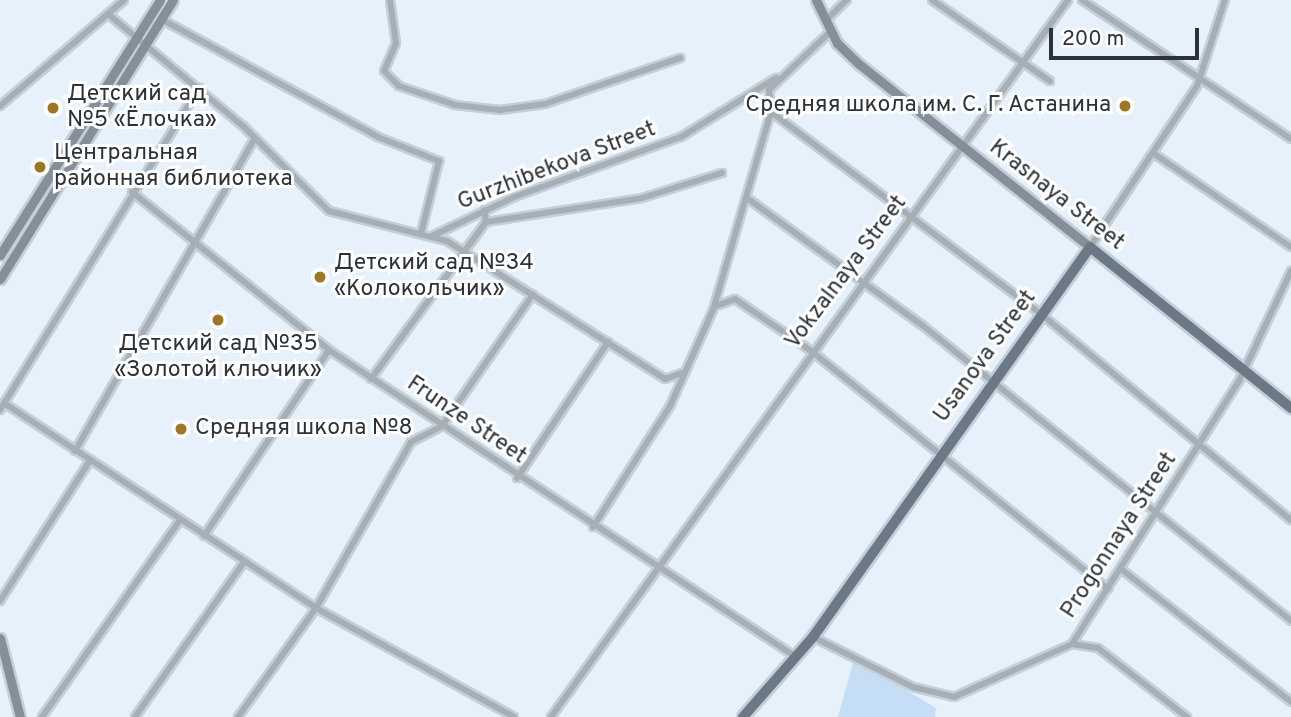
<!DOCTYPE html>
<html>
<head>
<meta charset="utf-8">
<style>
  body { margin:0 }
  #map { position:relative; width:1291px; height:717px; overflow:hidden; background:#e6f1fb; font-family:Overpass,sans-serif }
  div>[style] { position:absolute }
  [style*='--x'] { left:calc(var(--x)*1px); top:calc(var(--y)*1px); width:calc(var(--w)*1px); rotate:calc(var(--a)*1deg) }
  .green>* { inset:0; background:#c5def6 }
  .roads { filter:drop-shadow(2px 0 #c4cfd8) drop-shadow(-2px 0 #c4cfd8) drop-shadow(0 2px #c4cfd8) drop-shadow(0 -2px #c4cfd8) }
  .street>* { height:6px; margin:-3px; padding:0 3px; transform-origin:3px; border-radius:3px; background:#a7afb6 }
  .secondary>* { height:9px; margin:-4.5px; padding:0 4.5px; transform-origin:4.5px; border-radius:4.5px; background:#848f9a }
  .primary>* { height:10px; margin:-5px; padding:0 5px; transform-origin:5px; border-radius:5px; background:#6b7986 }
  .dots>* { width:19px; height:19px; translate:-50% -50%; box-sizing:border-box; border:4px solid #fff; border-radius:50% }
  span { translate:-50% -50%; white-space:nowrap; text-align:center; line-height:1.15; -webkit-text-stroke:6px #fff; paint-order:stroke }
  .poi-label { font-size:23px; color:#2b3239 }
  .left { translate:0 -50%; text-align:left }
  .right { translate:-100% -50%; text-align:right }
  .street-label { font-size:23px; color:#2b3239 }
  .scale { position:absolute; left:1049px; top:28px; width:150px; height:32px; box-sizing:border-box; border:4px solid #2b3239; border-top:0; padding-left:9px; font-size:21px; line-height:24px; white-space:nowrap; color:#2b3239; -webkit-text-stroke:5px #fff; paint-order:stroke }
</style>
</head>
<body>
<div id="map">
  <div class="green">
    <i style="clip-path:polygon(854px 659px,936px 708px,935px 717px,838px 717px)"></i>
  </div>
  <div class="roads">
    <div class="street">
      <i style="--x:390;--y:0;--w:43;--a:82.1"></i>
      <i style="--x:396;--y:43;--w:30;--a:113"></i>
      <i style="--x:384;--y:71;--w:21;--a:45"></i>
      <i style="--x:399;--y:86;--w:59;--a:18.7"></i>
      <i style="--x:455;--y:105;--w:45;--a:6.3"></i>
      <i style="--x:500;--y:110;--w:45;--a:-7.6"></i>
      <i style="--x:545;--y:104;--w:143;--a:-18.8"></i>
      <i style="--x:932;--y:0;--w:143;--a:34.5"></i>
      <i style="--x:1082;--y:0;--w:251;--a:33.6"></i>
      <i style="--x:108;--y:14;--w:175;--a:39.7"></i>
      <i style="--x:243;--y:126;--w:121;--a:44.7"></i>
      <i style="--x:329;--y:211;--w:122;--a:14.3"></i>
      <i style="--x:447;--y:241;--w:258;--a:32.3"></i>
      <i style="--x:665;--y:379;--w:21;--a:-19"></i>
      <i style="--x:161;--y:19;--w:247;--a:28.5"></i>
      <i style="--x:378;--y:137;--w:66;--a:21.5"></i>
      <i style="--x:439;--y:161;--w:74;--a:104"></i>
      <i style="--x:826;--y:20;--w:29;--a:-44"></i>
      <i style="--x:0;--y:106;--w:163;--a:-40.5"></i>
      <i style="--x:771;--y:112;--w:337;--a:36.8"></i>
      <i style="--x:1041;--y:314;--w:324;--a:39.5"></i>
      <i style="--x:1153;--y:153;--w:167;--a:34.3"></i>
      <i style="--x:132;--y:192;--w:253;--a:38.7"></i>
      <i style="--x:329;--y:350;--w:559;--a:33.32"></i>
      <i style="--x:747;--y:198;--w:216;--a:36"></i>
      <i style="--x:922;--y:325;--w:473;--a:38.7"></i>
      <i style="--x:486;--y:222;--w:158;--a:-8.7"></i>
      <i style="--x:642;--y:198;--w:84;--a:-17.4"></i>
      <i style="--x:432;--y:236;--w:91;--a:-25.4"></i>
      <i style="--x:514;--y:197;--w:177;--a:-19.8"></i>
      <i style="--x:681;--y:137;--w:112;--a:-31.8"></i>
      <i style="--x:1090;--y:247;--w:193;--a:-56.4"></i>
      <i style="--x:1197;--y:86;--w:90;--a:-72"></i>
      <i style="--x:716;--y:306;--w:20;--a:-20"></i>
      <i style="--x:735;--y:299;--w:91;--a:34.2"></i>
      <i style="--x:810;--y:350;--w:382;--a:38.7"></i>
      <i style="--x:371;--y:379;--w:195;--a:-53.8"></i>
      <i style="--x:486;--y:222;--w:12;--a:-99"></i>
      <i style="--x:4;--y:403;--w:373;--a:33.3"></i>
      <i style="--x:316;--y:608;--w:226;--a:28.8"></i>
      <i style="--x:0;--y:410;--w:379;--a:-58.3"></i>
      <i style="--x:75;--y:451;--w:361;--a:-60.1"></i>
      <i style="--x:517;--y:478;--w:164;--a:-56.2"></i>
      <i style="--x:593;--y:527;--w:143;--a:-57.5"></i>
      <i style="--x:670;--y:406;--w:105;--a:-65.9"></i>
      <i style="--x:713;--y:310;--w:206;--a:-73.7"></i>
      <i style="--x:771;--y:112;--w:22;--a:-95"></i>
      <i style="--x:769;--y:90;--w:84;--a:-43.6"></i>
      <i style="--x:204;--y:536;--w:224;--a:-56.1"></i>
      <i style="--x:1121;--y:569;--w:216;--a:38"></i>
      <i style="--x:0;--y:601;--w:167;--a:-57.4"></i>
      <i style="--x:813;--y:637;--w:112;--a:26.6"></i>
      <i style="--x:913;--y:687;--w:42;--a:13.7"></i>
      <i style="--x:954;--y:697;--w:129;--a:-24.2"></i>
      <i style="--x:1072;--y:644;--w:312;--a:-57.6"></i>
      <i style="--x:1239;--y:381;--w:122;--a:-64.7"></i>
      <i style="--x:1072;--y:644;--w:26;--a:9"></i>
      <i style="--x:1098;--y:648;--w:113;--a:37.8"></i>
      <i style="--x:42;--y:717;--w:241;--a:-55"></i>
      <i style="--x:135;--y:717;--w:189;--a:-54.9"></i>
      <i style="--x:238;--y:717;--w:134;--a:-54.4"></i>
      <i style="--x:316;--y:608;--w:191;--a:-60.2"></i>
      <i style="--x:411;--y:442;--w:35;--a:-27"></i>
      <i style="--x:442;--y:426;--w:160;--a:-55.4"></i>
      <i style="--x:551;--y:717;--w:884;--a:-54.21"></i>
    </div>
    <div class="secondary">
      <i style="--x:816;--y:0;--w:48;--a:64"></i>
      <i style="--x:837;--y:43;--w:30;--a:44"></i>
      <i style="--x:859;--y:64;--w:295;--a:38.4"></i>
      <i style="--x:0;--y:255;--w:301;--a:-57.9"></i>
      <i style="--x:0;--y:279;--w:328;--a:-58.2"></i>
      <i style="--x:0;--y:638;--w:81;--a:75.8"></i>
    </div>
    <div class="primary">
      <i style="--x:743;--y:717;--w:106;--a:-48.8"></i>
      <i style="--x:813;--y:637;--w:478;--a:-54.6"></i>
      <i style="--x:1090;--y:247;--w:258;--a:38.7"></i>
    </div>
  </div>
  <div class="dots">
    <i style="left:1125px;top:106px;background:#9d7723"></i>
    <i style="left:53px;top:108px;background:#9d7723"></i>
    <i style="left:40px;top:167px;background:#9d7723"></i>
    <i style="left:320px;top:277px;background:#9d7723"></i>
    <i style="left:218px;top:320px;background:#9d7723"></i>
    <i style="left:181px;top:429px;background:#9d7723"></i>
  </div>
  <div class="poi-label">
    <span class="left" style="left:67px;top:108px">Детский сад<br>№5 «Ёлочка»</span>
    <span class="right" style="left:1111px;top:106px">Средняя школа им. C. Г. Астанина</span>
    <span class="left" style="left:54px;top:167px">Центральная<br>районная библиотека</span>
    <span class="left" style="left:334px;top:277px">Детский сад №34<br>«Колокольчик»</span>
    <span style="left:218px;top:358px">Детский сад №35<br>«Золотой ключик»</span>
    <span class="left" style="left:195px;top:429px">Средняя школа №8</span>
  </div>
  <div class="street-label">
    <span style="left:557px;top:167px;rotate:-21deg">Gurzhibekova Street</span>
    <span style="left:1056px;top:196px;rotate:38deg">Krasnaya Street</span>
    <span style="left:847px;top:273px;rotate:-53deg">Vokzalnaya Street</span>
    <span style="left:986px;top:357px;rotate:-54deg">Usanova Street</span>
    <span style="left:466px;top:421px;rotate:34deg">Frunze Street</span>
    <span style="left:1120px;top:536px;rotate:-57deg">Progonnaya Street</span>
  </div>
  <div class="scale">200 m</div>
</div>
</body>
</html>
